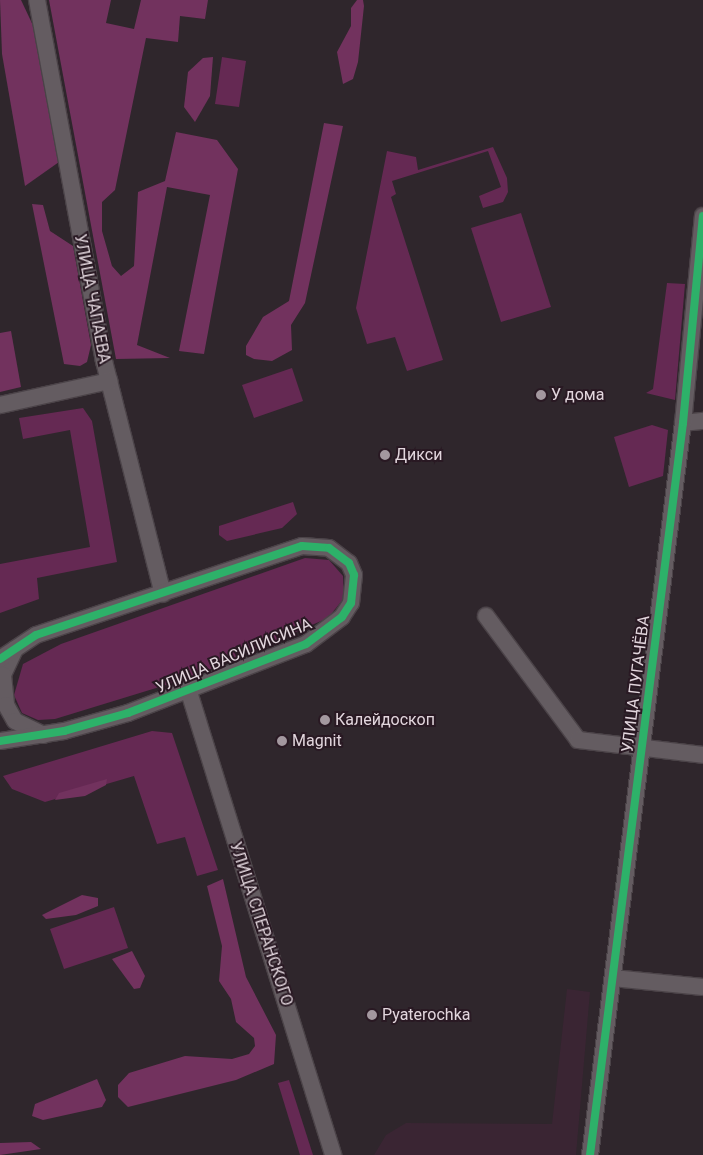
<!DOCTYPE html>
<html>
<head>
<meta charset="utf-8">
<style>
  body { margin:0 }
  #map { position:relative; width:703px; height:1155px; overflow:hidden; background:#2f262c; font-family:Roboto,sans-serif }
  div>[style] { position:absolute }
  [style*='--x'] { left:calc(var(--x)*1px); top:calc(var(--y)*1px); width:calc(var(--w)*1px); rotate:calc(var(--a)*1deg) }
  .built>* { inset:0; background:#3a2533 }
  .green>* { inset:0; background:#652953 }
  .forest>* { inset:0; background:#72325e }
  .roads { filter:drop-shadow(1px 0 #4b4348) drop-shadow(-1px 0 #4b4348) drop-shadow(0 1px #4b4348) drop-shadow(0 -1px #4b4348) }
  .minor>* { height:16px; margin:-8px; padding:0 8px; transform-origin:8px; border-radius:8px; background:#645c61 }
  .cycleway>* { height:8px; margin:-4px; padding:0 4px; transform-origin:4px; border-radius:4px; background:#2db169 }
  .dots>* { width:14px; height:14px; translate:-50% -50%; box-sizing:border-box; border:2px solid #291923; border-radius:50% }
  span { translate:-50% -50%; white-space:nowrap; text-align:center; line-height:1.15; -webkit-text-stroke:4px #291923; paint-order:stroke }
  .street-label { font-size:16px; color:#e2d6dd }
  .poi-label { font-size:16px; color:#e2d6dd }
  .left { translate:0 -50%; text-align:left }
</style>
</head>
<body>
<div id="map">
  <div class="built">
    <i style="clip-path:polygon(567px 989px,590px 992px,576px 1155px,374px 1155px,386px 1135px,406px 1123px,552px 1124px)"></i>
  </div>
  <div class="green">
    <i style="clip-path:polygon(222px 57px,246px 61px,239px 107px,215px 104px)"></i>
    <i style="clip-path:polygon(493px 147px,507px 178px,508px 192px,503px 202px,483px 208px,479px 196px,501px 187px,488px 151px,392px 181px,396px 194px,391px 197px,443px 360px,407px 371px,395px 337px,367px 344px,356px 308px,387px 151px,416px 157px,418px 170px)"></i>
    <i style="clip-path:polygon(521px 213px,551px 307px,501px 322px,471px 228px)"></i>
    <i style="clip-path:polygon(667px 283px,685px 284px,675px 400px,646px 393px,653px 389px)"></i>
    <i style="clip-path:polygon(292px 368px,303px 401px,254px 418px,242px 385px)"></i>
    <i style="clip-path:polygon(83px 408px,92px 421px,117px 562px,37px 578px,39px 599px,0 613px,0 564px,90px 547px,70px 430px,23px 439px,19px 418px)"></i>
    <i style="clip-path:polygon(652px 425px,668px 430px,663px 476px,629px 487px,614px 437px)"></i>
    <i style="clip-path:polygon(293px 502px,297px 514px,282px 528px,227px 541px,219px 535px,219px 526px)"></i>
    <i style="clip-path:polygon(305px 558px,329px 560px,343px 576px,344px 598px,328px 618px,192px 677px,55px 719px,38px 720px,22px 713px,14px 695px,23px 664px,61px 644px)"></i>
    <i style="clip-path:polygon(152px 731px,172px 733px,218px 870px,197px 876px,185px 837px,157px 844px,134px 776px,45px 802px,12px 789px,3px 776px)"></i>
    <i style="clip-path:polygon(114px 907px,128px 948px,64px 969px,50px 929px)"></i>
    <i style="clip-path:polygon(289px 1080px,313px 1155px,300px 1155px,278px 1083px)"></i>
  </div>
  <div class="forest">
    <i style="clip-path:polygon(0 0,21px 0,38px 36px,59px 162px,25px 186px,2px 54px)"></i>
    <i style="clip-path:polygon(49px 0,111px 0,106px 23px,134px 29px,141px 0,208px 0,205px 19px,180px 16px,178px 42px,146px 38px,115px 190px,102px 202px,102px 231px,112px 266px,121px 276px,134px 266px,138px 192px,165px 181px,176px 132px,217px 140px,238px 169px,204px 354px,179px 351px,210px 195px,167px 187px,137px 345px,170px 358px,116px 359px)"></i>
    <i style="clip-path:polygon(357px 0,363px 0,364px 6px,358px 62px,353px 79px,343px 84px,337px 52px,351px 26px,351px 8px)"></i>
    <i style="clip-path:polygon(213px 57px,210px 96px,195px 122px,184px 107px,188px 72px,203px 58px)"></i>
    <i style="clip-path:polygon(324px 123px,343px 126px,305px 303px,291px 325px,292px 350px,272px 361px,254px 359px,246px 355px,246px 346px,263px 317px,289px 301px)"></i>
    <i style="clip-path:polygon(32px 204px,43px 205px,50px 231px,73px 246px,91px 345px,87px 362px,80px 366px,64px 364px)"></i>
    <i style="clip-path:polygon(11px 331px,21px 387px,0 392px,0 333px)"></i>
    <i style="clip-path:polygon(107px 779px,106px 785px,85px 796px,55px 800px,59px 793px)"></i>
    <i style="clip-path:polygon(223px 879px,246px 977px,276px 1035px,274px 1064px,236px 1080px,128px 1107px,118px 1097px,118px 1085px,129px 1073px,185px 1056px,232px 1059px,249px 1054px,255px 1046px,254px 1038px,236px 1022px,231px 999px,219px 981px,222px 946px,207px 886px)"></i>
    <i style="clip-path:polygon(82px 895px,98px 898px,98px 906px,76px 915px,46px 919px,42px 915px)"></i>
    <i style="clip-path:polygon(132px 951px,145px 976px,140px 988px,134px 989px,112px 959px)"></i>
    <i style="clip-path:polygon(97px 1079px,106px 1100px,102px 1107px,43px 1120px,32px 1116px,35px 1104px)"></i>
    <i style="clip-path:polygon(31px 1142px,41px 1149px,0 1155px,0 1143px)"></i>
  </div>
  <div class="roads">
    <div class="minor">
      <i style="--x:37;--y:0;--w:367;--a:79.5"></i>
      <i style="--x:104;--y:361;--w:240;--a:75.8"></i>
      <i style="--x:0;--y:405;--w:112;--a:-12.4"></i>
      <i style="--x:683;--y:423;--w:20;--a:-6"></i>
      <i style="--x:486;--y:616;--w:154;--a:53.4"></i>
      <i style="--x:578;--y:740;--w:126;--a:6.8"></i>
      <i style="--x:15;--y:649;--w:29;--a:115"></i>
      <i style="--x:3;--y:675;--w:30;--a:84"></i>
      <i style="--x:6;--y:705;--w:18;--a:61"></i>
      <i style="--x:15;--y:721;--w:32;--a:26"></i>
      <i style="--x:0;--y:659;--w:43;--a:-33.7"></i>
      <i style="--x:36;--y:635;--w:280;--a:-18.5"></i>
      <i style="--x:302;--y:546;--w:27;--a:4"></i>
      <i style="--x:329;--y:548;--w:25;--a:37"></i>
      <i style="--x:349;--y:563;--w:13;--a:67"></i>
      <i style="--x:354;--y:575;--w:28;--a:96"></i>
      <i style="--x:351;--y:603;--w:17;--a:123"></i>
      <i style="--x:342;--y:617;--w:45;--a:143.1"></i>
      <i style="--x:306;--y:644;--w:191;--a:158.8"></i>
      <i style="--x:128;--y:713;--w:66;--a:164.3"></i>
      <i style="--x:64;--y:731;--w:65;--a:171.1"></i>
      <i style="--x:189;--y:692;--w:485;--a:72.7"></i>
      <i style="--x:613;--y:978;--w:90;--a:5.7"></i>
      <i style="--x:590;--y:1155;--w:738;--a:-82.76"></i>
      <i style="--x:683;--y:423;--w:208;--a:-84.5"></i>
    </div>
  </div>
  <div class="cycleway">
    <i style="--x:0;--y:659;--w:43;--a:-33.7"></i>
    <i style="--x:36;--y:635;--w:280;--a:-18.5"></i>
    <i style="--x:302;--y:546;--w:27;--a:4"></i>
    <i style="--x:329;--y:548;--w:25;--a:37"></i>
    <i style="--x:349;--y:563;--w:13;--a:67"></i>
    <i style="--x:354;--y:575;--w:28;--a:96"></i>
    <i style="--x:351;--y:603;--w:17;--a:123"></i>
    <i style="--x:342;--y:617;--w:45;--a:143.1"></i>
    <i style="--x:306;--y:644;--w:191;--a:158.8"></i>
    <i style="--x:128;--y:713;--w:66;--a:164.3"></i>
    <i style="--x:64;--y:731;--w:65;--a:171.1"></i>
    <i style="--x:590;--y:1155;--w:738;--a:-82.76"></i>
    <i style="--x:683;--y:423;--w:208;--a:-84.5"></i>
  </div>
  <div class="dots">
    <i style="left:541px;top:395px;background:#a3989f"></i>
    <i style="left:385px;top:455px;background:#a3989f"></i>
    <i style="left:325px;top:720px;background:#a3989f"></i>
    <i style="left:282px;top:741px;background:#a3989f"></i>
    <i style="left:372px;top:1015px;background:#a3989f"></i>
  </div>
  <div class="street-label">
    <span style="left:92px;top:299px;rotate:79deg">УЛИЦА ЧАПАЕВА</span>
    <span style="left:234px;top:656px;rotate:-23deg">УЛИЦА ВАСИЛИСИНА</span>
    <span style="left:636px;top:684px;rotate:-83deg">УЛИЦА ПУГАЧЁВА</span>
    <span style="left:261px;top:924px;rotate:72deg">УЛИЦА СПЕРАНСКОГО</span>
  </div>
  <div class="poi-label">
    <span class="left" style="left:551px;top:395px">У дома</span>
    <span class="left" style="left:395px;top:455px">Дикси</span>
    <span class="left" style="left:335px;top:720px">Калейдоскоп</span>
    <span class="left" style="left:292px;top:741px">Magnit</span>
    <span class="left" style="left:382px;top:1015px">Pyaterochka</span>
  </div>
</div>
</body>
</html>
